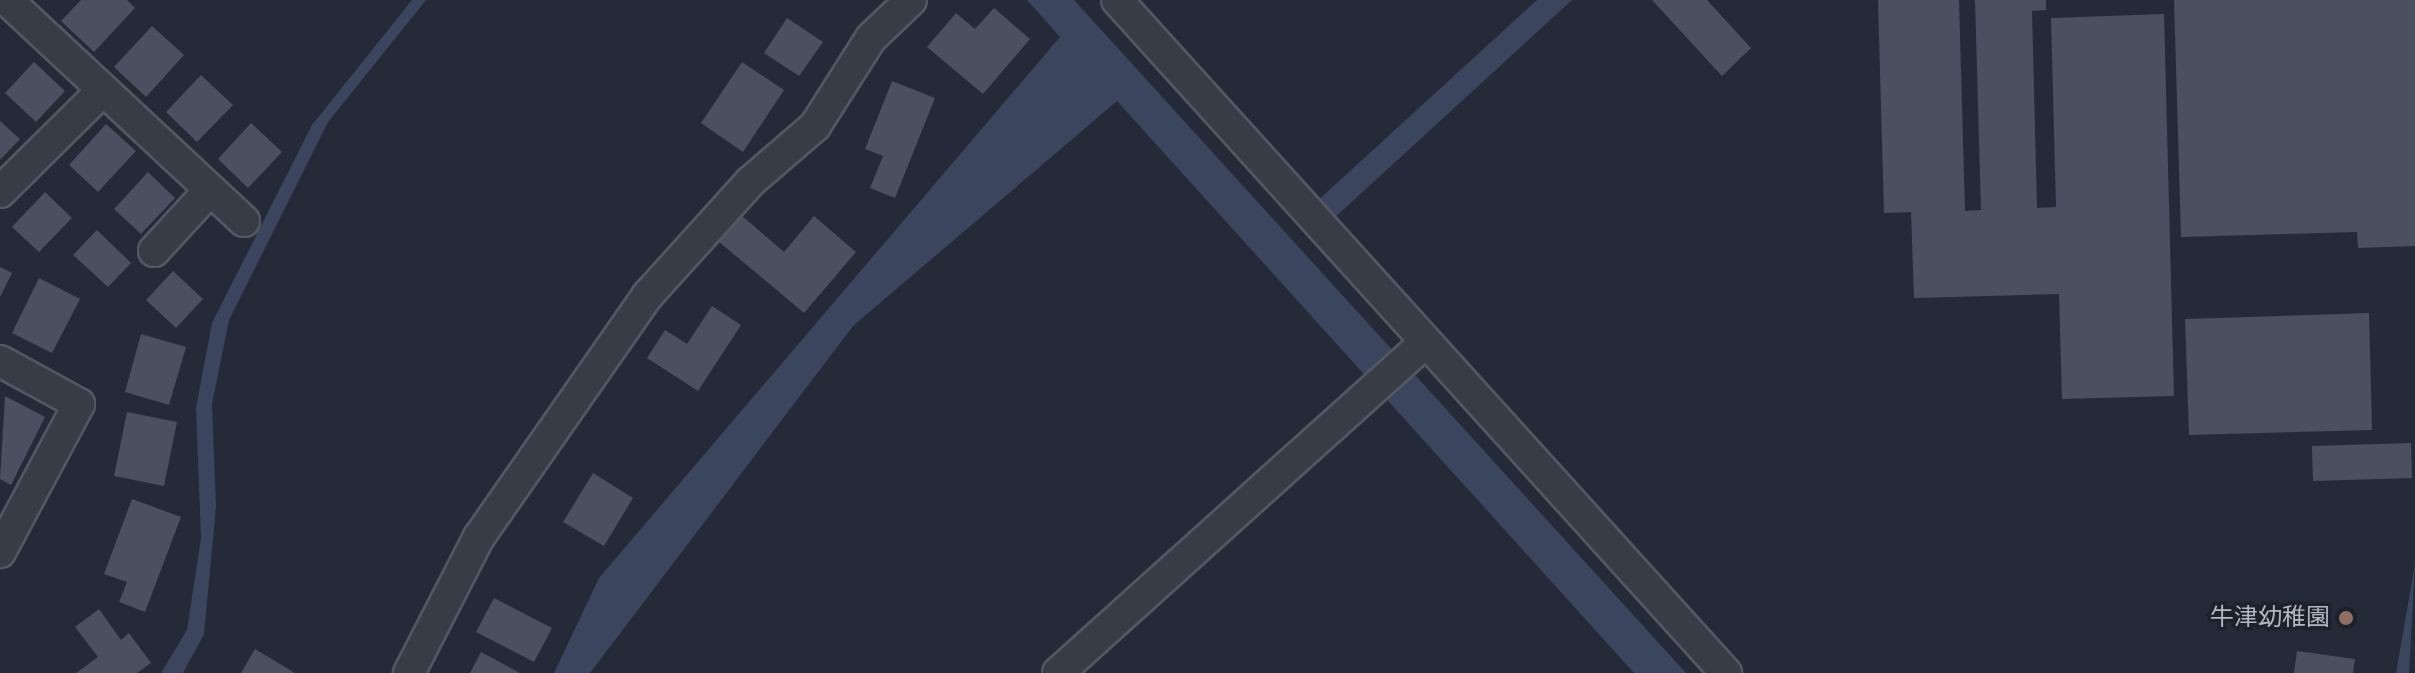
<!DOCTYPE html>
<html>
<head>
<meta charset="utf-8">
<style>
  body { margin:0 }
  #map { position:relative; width:2415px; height:673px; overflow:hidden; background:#242a37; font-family:Signika,"Noto Sans JP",sans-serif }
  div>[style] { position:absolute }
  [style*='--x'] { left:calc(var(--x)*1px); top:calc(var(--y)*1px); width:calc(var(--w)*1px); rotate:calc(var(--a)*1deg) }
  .water>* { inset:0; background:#3b465e }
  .building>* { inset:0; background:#4a505f }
  .roads { filter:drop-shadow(2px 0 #525762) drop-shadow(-2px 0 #525762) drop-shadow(0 2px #525762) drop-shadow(0 -2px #525762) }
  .street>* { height:30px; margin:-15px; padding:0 15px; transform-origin:15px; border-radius:15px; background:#373c47 }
  .dots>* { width:22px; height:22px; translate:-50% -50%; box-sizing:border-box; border:4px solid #1c212c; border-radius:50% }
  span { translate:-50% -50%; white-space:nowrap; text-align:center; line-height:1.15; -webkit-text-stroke:7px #1c212c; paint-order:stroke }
  .poi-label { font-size:24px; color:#b2b7c3 }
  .right { translate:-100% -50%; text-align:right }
</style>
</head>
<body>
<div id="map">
  <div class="water">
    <i style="clip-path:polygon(412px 0,426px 0,328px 122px,229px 320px,212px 404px,216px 507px,204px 634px,183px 673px,161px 673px,187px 630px,201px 538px,196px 408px,212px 323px,312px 125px)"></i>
    <i style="clip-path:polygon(1027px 0,1074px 0,1686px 673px,1634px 673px,1117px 101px,853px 326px,590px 673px,554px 673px,599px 578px,1060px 37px)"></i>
    <i style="clip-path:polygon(1537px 0,1572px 0,1332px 220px,1315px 203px)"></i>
    <i style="clip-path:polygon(2415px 564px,2409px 673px,2396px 673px)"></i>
  </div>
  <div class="building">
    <i style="clip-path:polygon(81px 0,127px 0,135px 8px,94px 52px,61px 21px)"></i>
    <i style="clip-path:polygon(1652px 0,1707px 0,1751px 48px,1722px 76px)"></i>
    <i style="clip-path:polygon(1878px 0,1959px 0,1965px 211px,1981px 210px,1975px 0,2046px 0,2046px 10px,2032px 11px,2037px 208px,2056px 207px,2051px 18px,2164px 14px,2174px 396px,2062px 399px,2059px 294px,1914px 298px,1911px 212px,1884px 213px)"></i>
    <i style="clip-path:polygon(2174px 0,2415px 0,2415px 246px,2358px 248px,2357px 232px,2181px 237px)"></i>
    <i style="clip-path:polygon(994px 8px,1030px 39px,983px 94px,927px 47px,956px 13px,975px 29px)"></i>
    <i style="clip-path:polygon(787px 18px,823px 42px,799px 76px,764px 53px)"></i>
    <i style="clip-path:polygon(152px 26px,184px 55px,146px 97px,114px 67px)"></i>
    <i style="clip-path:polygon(34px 62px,65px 91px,36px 122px,5px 93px)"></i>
    <i style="clip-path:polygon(742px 62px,784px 90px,743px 152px,701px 123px)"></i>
    <i style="clip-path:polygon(201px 75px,233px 105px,197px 142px,166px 112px)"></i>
    <i style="clip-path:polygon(892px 81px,935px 98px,895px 198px,870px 188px,883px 156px,865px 149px)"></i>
    <i style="clip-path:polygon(0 121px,20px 139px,0 160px)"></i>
    <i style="clip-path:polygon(251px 123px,282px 152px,248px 188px,218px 159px)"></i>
    <i style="clip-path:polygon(106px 124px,136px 151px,98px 192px,69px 165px)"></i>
    <i style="clip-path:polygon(148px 172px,175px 198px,141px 234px,114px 209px)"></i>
    <i style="clip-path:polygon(45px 192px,72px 218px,39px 252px,12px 227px)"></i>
    <i style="clip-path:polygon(741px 215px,784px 252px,814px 216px,856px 252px,804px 313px,718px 241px)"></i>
    <i style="clip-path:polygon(97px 230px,131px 263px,108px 287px,73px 255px)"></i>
    <i style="clip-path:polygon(0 267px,12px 273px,0 297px)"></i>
    <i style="clip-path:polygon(173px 271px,203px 299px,176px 328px,146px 300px)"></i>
    <i style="clip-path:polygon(39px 278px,80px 299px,52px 353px,12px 333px)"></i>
    <i style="clip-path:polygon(712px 306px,741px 325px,698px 391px,647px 358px,665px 330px,687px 344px)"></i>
    <i style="clip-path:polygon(2369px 313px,2372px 430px,2189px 435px,2185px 319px)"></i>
    <i style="clip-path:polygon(141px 334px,186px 347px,169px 405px,125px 392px)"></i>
    <i style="clip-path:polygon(5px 396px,45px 417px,11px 485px,0 479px)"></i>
    <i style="clip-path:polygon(127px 412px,177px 422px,164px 486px,114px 476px)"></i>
    <i style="clip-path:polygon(2411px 443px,2412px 478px,2313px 481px,2312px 446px)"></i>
    <i style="clip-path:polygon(593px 473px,633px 498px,604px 546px,563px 522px)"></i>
    <i style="clip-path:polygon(132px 499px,181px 517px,145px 612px,119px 602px,127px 582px,104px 574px)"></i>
    <i style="clip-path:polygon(494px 598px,552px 628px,534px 662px,476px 632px)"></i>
    <i style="clip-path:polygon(99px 609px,121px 640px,129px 633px,151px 663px,137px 673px,76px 673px,98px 657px,75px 627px)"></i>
    <i style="clip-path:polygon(255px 649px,295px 673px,241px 673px)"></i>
    <i style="clip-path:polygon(2297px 651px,2355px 659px,2353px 673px,2294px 673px)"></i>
    <i style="clip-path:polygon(481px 652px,520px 673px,470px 673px)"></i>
  </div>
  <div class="roads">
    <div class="street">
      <i style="--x:7;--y:0;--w:324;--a:43"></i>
      <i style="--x:1117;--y:0;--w:908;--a:47.86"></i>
      <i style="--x:0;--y:192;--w:145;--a:-44.7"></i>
      <i style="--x:154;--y:251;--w:83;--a:-47.4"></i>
      <i style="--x:0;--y:361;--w:90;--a:28.6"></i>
      <i style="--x:79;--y:404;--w:168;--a:118.1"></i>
      <i style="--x:409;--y:673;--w:153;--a:-62.8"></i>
      <i style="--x:479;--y:537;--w:295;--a:-55.1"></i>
      <i style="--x:648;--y:295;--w:152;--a:-47.9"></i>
      <i style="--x:750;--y:182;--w:86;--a:-40.7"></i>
      <i style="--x:815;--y:126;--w:104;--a:-57.5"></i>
      <i style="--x:871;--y:38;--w:55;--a:-43.5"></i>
      <i style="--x:1058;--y:673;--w:495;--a:-42"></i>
    </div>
  </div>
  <div class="dots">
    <i style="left:2346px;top:618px;background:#8d6e63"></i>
  </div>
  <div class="poi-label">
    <span class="right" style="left:2330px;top:618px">牛津幼稚園</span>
  </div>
</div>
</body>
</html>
